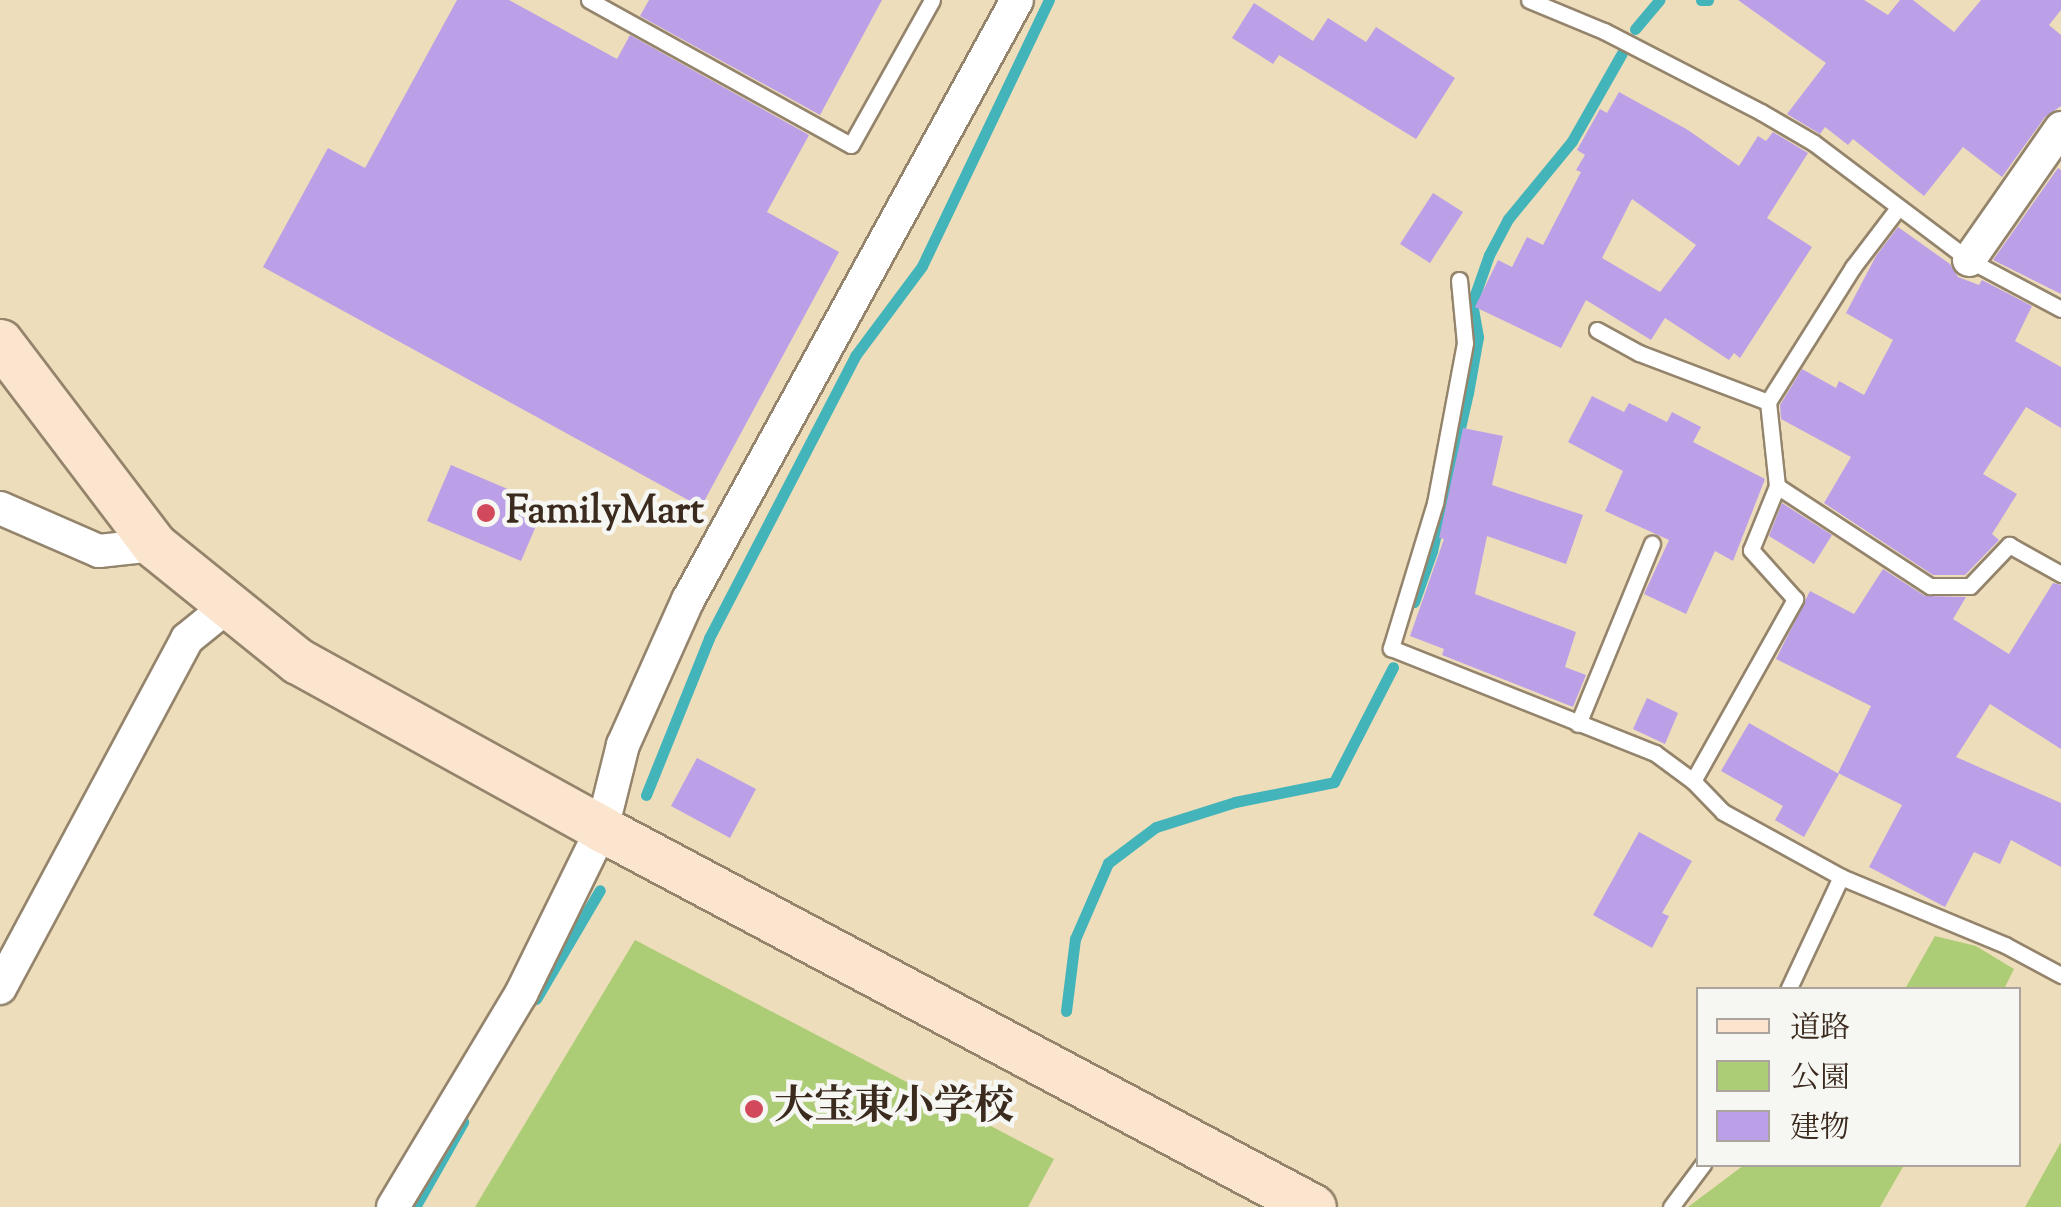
<!DOCTYPE html>
<html>
<head>
<meta charset="utf-8">
<style>
  body { margin:0 }
  #map { position:relative; width:2061px; height:1207px; overflow:hidden; background:#edddba; font-family:"Sorts Mill Goudy","Noto Serif JP",serif }
  div>[style] { position:absolute }
  [style*='--x'] { left:calc(var(--x)*1px); top:calc(var(--y)*1px); width:calc(var(--w)*1px); rotate:calc(var(--a)*1deg) }
  .green>* { inset:0; background:#accd76 }
  .stream>* { height:11px; margin:-5.5px; padding:0 5.5px; transform-origin:5.5px; border-radius:5.5px; background:#43b4ba }
  .building>* { inset:0; background:#bca0e7 }
  .roads { filter:drop-shadow(2px 0 #94846c) drop-shadow(-2px 0 #94846c) drop-shadow(0 2px #94846c) drop-shadow(0 -2px #94846c) }
  .lane>* { height:15px; margin:-7.5px; padding:0 7.5px; transform-origin:7.5px; border-radius:7.5px; background:#fff }
  .street>* { height:32px; margin:-16px; padding:0 16px; transform-origin:16px; border-radius:16px; background:#fff }
  .secondary>* { height:45px; margin:-22.5px; padding:0 22.5px; transform-origin:22.5px; border-radius:22.5px; background:#fbe5cf }
  .dots>* { width:28px; height:28px; translate:-50% -50%; box-sizing:border-box; border:5px solid #f6f6f2; border-radius:50% }
  span { translate:-50% -50%; white-space:nowrap; text-align:center; line-height:1.15; -webkit-text-stroke:9px #f6f6f2; paint-order:stroke }
  .poi-label { font-size:40px; color:#3b2a1e; font-weight:700 }
  .left { translate:0 -50%; text-align:left }
  .legend { position:absolute; left:1696px; top:987px; width:325px; height:180px; box-sizing:border-box; background:#f6f6f2; border:2px solid #aba49d; margin:0; padding:12px 18px; list-style:none; font-size:30px; color:#3b2a1e }
  .legend li { display:flex; align-items:center; gap:20px; height:50px }
  .legend b { width:50px; border:2px solid #aba49d }
</style>
</head>
<body>
<div id="map">
  <div class="green">
    <i style="clip-path:polygon(1935px 936px,1976px 946px,2014px 969px,2004px 989px,1905px 989px)"></i>
    <i style="clip-path:polygon(635px 940px,1054px 1159px,1028px 1207px,475px 1207px)"></i>
    <i style="clip-path:polygon(2061px 1142px,2061px 1207px,2025px 1207px)"></i>
    <i style="clip-path:polygon(1744px 1165px,1744px 1164px,1904px 1165px,1880px 1207px,1688px 1207px)"></i>
  </div>
  <div class="stream">
    <i style="--x:1701;--y:0;--w:7;--a:0"></i>
    <i style="--x:1635;--y:29;--w:38;--a:-50"></i>
    <i style="--x:1414;--y:602;--w:54;--a:-70.6"></i>
    <i style="--x:1432;--y:551;--w:162;--a:-77.2"></i>
    <i style="--x:1468;--y:393;--w:57;--a:-79.9"></i>
    <i style="--x:1478;--y:337;--w:35;--a:-100"></i>
    <i style="--x:1472;--y:303;--w:51;--a:-70.5"></i>
    <i style="--x:1489;--y:255;--w:41;--a:-62.2"></i>
    <i style="--x:1508;--y:219;--w:101;--a:-50.6"></i>
    <i style="--x:1572;--y:141;--w:101;--a:-60.4"></i>
    <i style="--x:646;--y:795;--w:169;--a:-68.1"></i>
    <i style="--x:709;--y:638;--w:318;--a:-62.6"></i>
    <i style="--x:855;--y:356;--w:112;--a:-53.3"></i>
    <i style="--x:922;--y:266;--w:295;--a:-64.5"></i>
    <i style="--x:536;--y:999;--w:126;--a:-59.6"></i>
    <i style="--x:1066;--y:1011;--w:73;--a:-82.9"></i>
    <i style="--x:1075;--y:939;--w:83;--a:-66.5"></i>
    <i style="--x:1108;--y:863;--w:60;--a:-36.9"></i>
    <i style="--x:1156;--y:827;--w:83;--a:-17.6"></i>
    <i style="--x:1235;--y:802;--w:101;--a:-11.4"></i>
    <i style="--x:1334;--y:782;--w:129;--a:-62.8"></i>
    <i style="--x:415;--y:1207;--w:98;--a:-60.5"></i>
  </div>
  <div class="building">
    <i style="clip-path:polygon(457px 0,509px 0,617px 59px,630px 35px,809px 135px,767px 212px,839px 252px,701px 507px,263px 267px,328px 148px,365px 168px)"></i>
    <i style="clip-path:polygon(649px 0,882px 0,820px 115px,640px 16px)"></i>
    <i style="clip-path:polygon(1738px 0,1864px 0,1888px 15px,1900px 0,1913px 0,1954px 32px,1981px 0,2061px 0,2061px 10px,2049px 25px,2061px 35px,2061px 106px,2045px 117px,2002px 177px,1963px 147px,1924px 196px,1853px 139px,1848px 145px,1825px 127px,1820px 134px,1787px 114px,1826px 63px)"></i>
    <i style="clip-path:polygon(1254px 3px,1313px 41px,1328px 18px,1366px 42px,1376px 27px,1455px 78px,1416px 139px,1279px 55px,1273px 64px,1232px 38px)"></i>
    <i style="clip-path:polygon(evenodd,1619px 92px,1688px 130px,1739px 166px,1758px 136px,1766px 141px,1773px 132px,1808px 153px,1767px 218px,1812px 247px,1740px 358px,1734px 353px,1729px 360px,1665px 318px,1651px 340px,1586px 300px,1561px 348px,1475px 307px,1498px 260px,1512px 267px,1527px 237px,1543px 245px,1581px 172px,1576px 170px,1585px 155px,1577px 150px,1600px 109px,1607px 113px,1619px 92px,1632px 199px,1696px 245px,1660px 292px,1602px 258px,1632px 199px)"></i>
    <i style="clip-path:polygon(2058px 168px,2061px 170px,2061px 294px,1993px 260px)"></i>
    <i style="clip-path:polygon(1433px 193px,1463px 212px,1430px 263px,1400px 244px)"></i>
    <i style="clip-path:polygon(1898px 227px,1950px 264px,1958px 277px,1979px 285px,1982px 280px,2032px 306px,2015px 341px,2061px 367px,2061px 428px,2026px 407px,1983px 474px,2017px 494px,1992px 534px,1999px 540px,1965px 575px,1933px 575px,1824px 503px,1851px 457px,1781px 419px,1780px 405px,1802px 369px,1836px 388px,1839px 381px,1864px 395px,1893px 340px,1846px 313px,1876px 256px)"></i>
    <i style="clip-path:polygon(1592px 396px,1624px 412px,1629px 403px,1667px 422px,1672px 412px,1701px 427px,1693px 442px,1765px 479px,1733px 561px,1715px 551px,1686px 614px,1644px 594px,1669px 540px,1605px 511px,1623px 471px,1568px 442px)"></i>
    <i style="clip-path:polygon(1463px 428px,1503px 436px,1492px 485px,1583px 515px,1566px 564px,1487px 536px,1475px 594px,1576px 632px,1565px 667px,1586px 675px,1573px 707px,1442px 655px,1444px 649px,1410px 636px,1444px 539px,1439px 538px)"></i>
    <i style="clip-path:polygon(451px 465px,545px 505px,521px 561px,427px 521px)"></i>
    <i style="clip-path:polygon(1782px 503px,1832px 535px,1814px 564px,1769px 536px)"></i>
    <i style="clip-path:polygon(1883px 569px,1925px 596px,1966px 597px,1953px 619px,2009px 654px,2053px 583px,2061px 585px,2061px 749px,1990px 704px,1956px 757px,2061px 803px,2061px 867px,2011px 840px,2000px 864px,1974px 852px,1945px 907px,1869px 867px,1902px 805px,1838px 773px,1871px 706px,1776px 659px,1810px 591px,1854px 614px)"></i>
    <i style="clip-path:polygon(1647px 698px,1678px 713px,1665px 744px,1633px 729px)"></i>
    <i style="clip-path:polygon(1749px 723px,1839px 774px,1804px 837px,1775px 820px,1783px 806px,1721px 771px)"></i>
    <i style="clip-path:polygon(697px 758px,756px 789px,730px 838px,671px 806px)"></i>
    <i style="clip-path:polygon(1639px 832px,1692px 861px,1662px 913px,1669px 916px,1652px 948px,1593px 915px)"></i>
  </div>
  <div class="roads">
    <div class="lane">
      <i style="--x:589;--y:0;--w:299;--a:29"></i>
      <i style="--x:851;--y:145;--w:166;--a:-60.8"></i>
      <i style="--x:1529;--y:0;--w:81;--a:22.5"></i>
      <i style="--x:1604;--y:31;--w:177;--a:27.3"></i>
      <i style="--x:1761;--y:112;--w:61;--a:30.3"></i>
      <i style="--x:1814;--y:143;--w:194;--a:37"></i>
      <i style="--x:1969;--y:260;--w:104;--a:28"></i>
      <i style="--x:1459;--y:280;--w:63;--a:84.6"></i>
      <i style="--x:1465;--y:343;--w:163;--a:100.6"></i>
      <i style="--x:1435;--y:503;--w:152;--a:106.9"></i>
      <i style="--x:1391;--y:648;--w:284;--a:21.7"></i>
      <i style="--x:1655;--y:753;--w:47;--a:36.4"></i>
      <i style="--x:1693;--y:781;--w:43;--a:45.9"></i>
      <i style="--x:1723;--y:812;--w:135;--a:28.8"></i>
      <i style="--x:1841;--y:877;--w:178;--a:22.5"></i>
      <i style="--x:2005;--y:945;--w:64;--a:28.2"></i>
      <i style="--x:1597;--y:330;--w:48;--a:28.7"></i>
      <i style="--x:1639;--y:353;--w:138;--a:20.8"></i>
      <i style="--x:1777;--y:486;--w:183;--a:33.2"></i>
      <i style="--x:1930;--y:586;--w:40;--a:0"></i>
      <i style="--x:1970;--y:586;--w:57;--a:-46.4"></i>
      <i style="--x:2009;--y:545;--w:60;--a:29.1"></i>
      <i style="--x:1578;--y:724;--w:195;--a:-67.7"></i>
      <i style="--x:1693;--y:781;--w:209;--a:-60.7"></i>
      <i style="--x:1795;--y:599;--w:66;--a:-131.9"></i>
      <i style="--x:1751;--y:550;--w:69;--a:-67.9"></i>
      <i style="--x:1777;--y:486;--w:84;--a:-96.1"></i>
      <i style="--x:1768;--y:402;--w:160;--a:-57.8"></i>
      <i style="--x:1853;--y:267;--w:74;--a:-52.7"></i>
      <i style="--x:1788;--y:990;--w:125;--a:-64.9"></i>
      <i style="--x:1671;--y:1207;--w:54;--a:-53.3"></i>
    </div>
    <div class="street">
      <i style="--x:1969;--y:260;--w:161;--a:-55.1"></i>
      <i style="--x:0;--y:508;--w:108;--a:23.5"></i>
      <i style="--x:99;--y:551;--w:55;--a:-6.2"></i>
      <i style="--x:0;--y:988;--w:396;--a:-61.8"></i>
      <i style="--x:187;--y:639;--w:54;--a:-39"></i>
      <i style="--x:393;--y:1207;--w:249;--a:-59"></i>
      <i style="--x:521;--y:994;--w:184;--a:-63.9"></i>
      <i style="--x:602;--y:829;--w:87;--a:-76"></i>
      <i style="--x:623;--y:745;--w:159;--a:-65.9"></i>
      <i style="--x:688;--y:600;--w:684;--a:-61.26"></i>
    </div>
    <div class="secondary">
      <i style="--x:0;--y:342;--w:255;--a:52.8"></i>
      <i style="--x:154;--y:545;--w:185;--a:38.9"></i>
      <i style="--x:298;--y:661;--w:347;--a:28.9"></i>
      <i style="--x:602;--y:829;--w:805;--a:28"></i>
    </div>
  </div>
  <div class="dots">
    <i style="left:486px;top:513px;background:#d1495b"></i>
    <i style="left:754px;top:1109px;background:#d1495b"></i>
  </div>
  <div class="poi-label">
    <span class="left" style="left:506px;top:513px">FamilyMart</span>
    <span class="left" style="left:774px;top:1109px">大宝東小学校</span>
  </div>
  <ul class="legend">
  <li><b style="height:12px;background:#fbe5cf"></b>道路</li>
  <li><b style="height:28px;background:#accd76"></b>公園</li>
  <li><b style="height:28px;background:#bca0e7"></b>建物</li>
  </ul>
</div>
</body>
</html>
